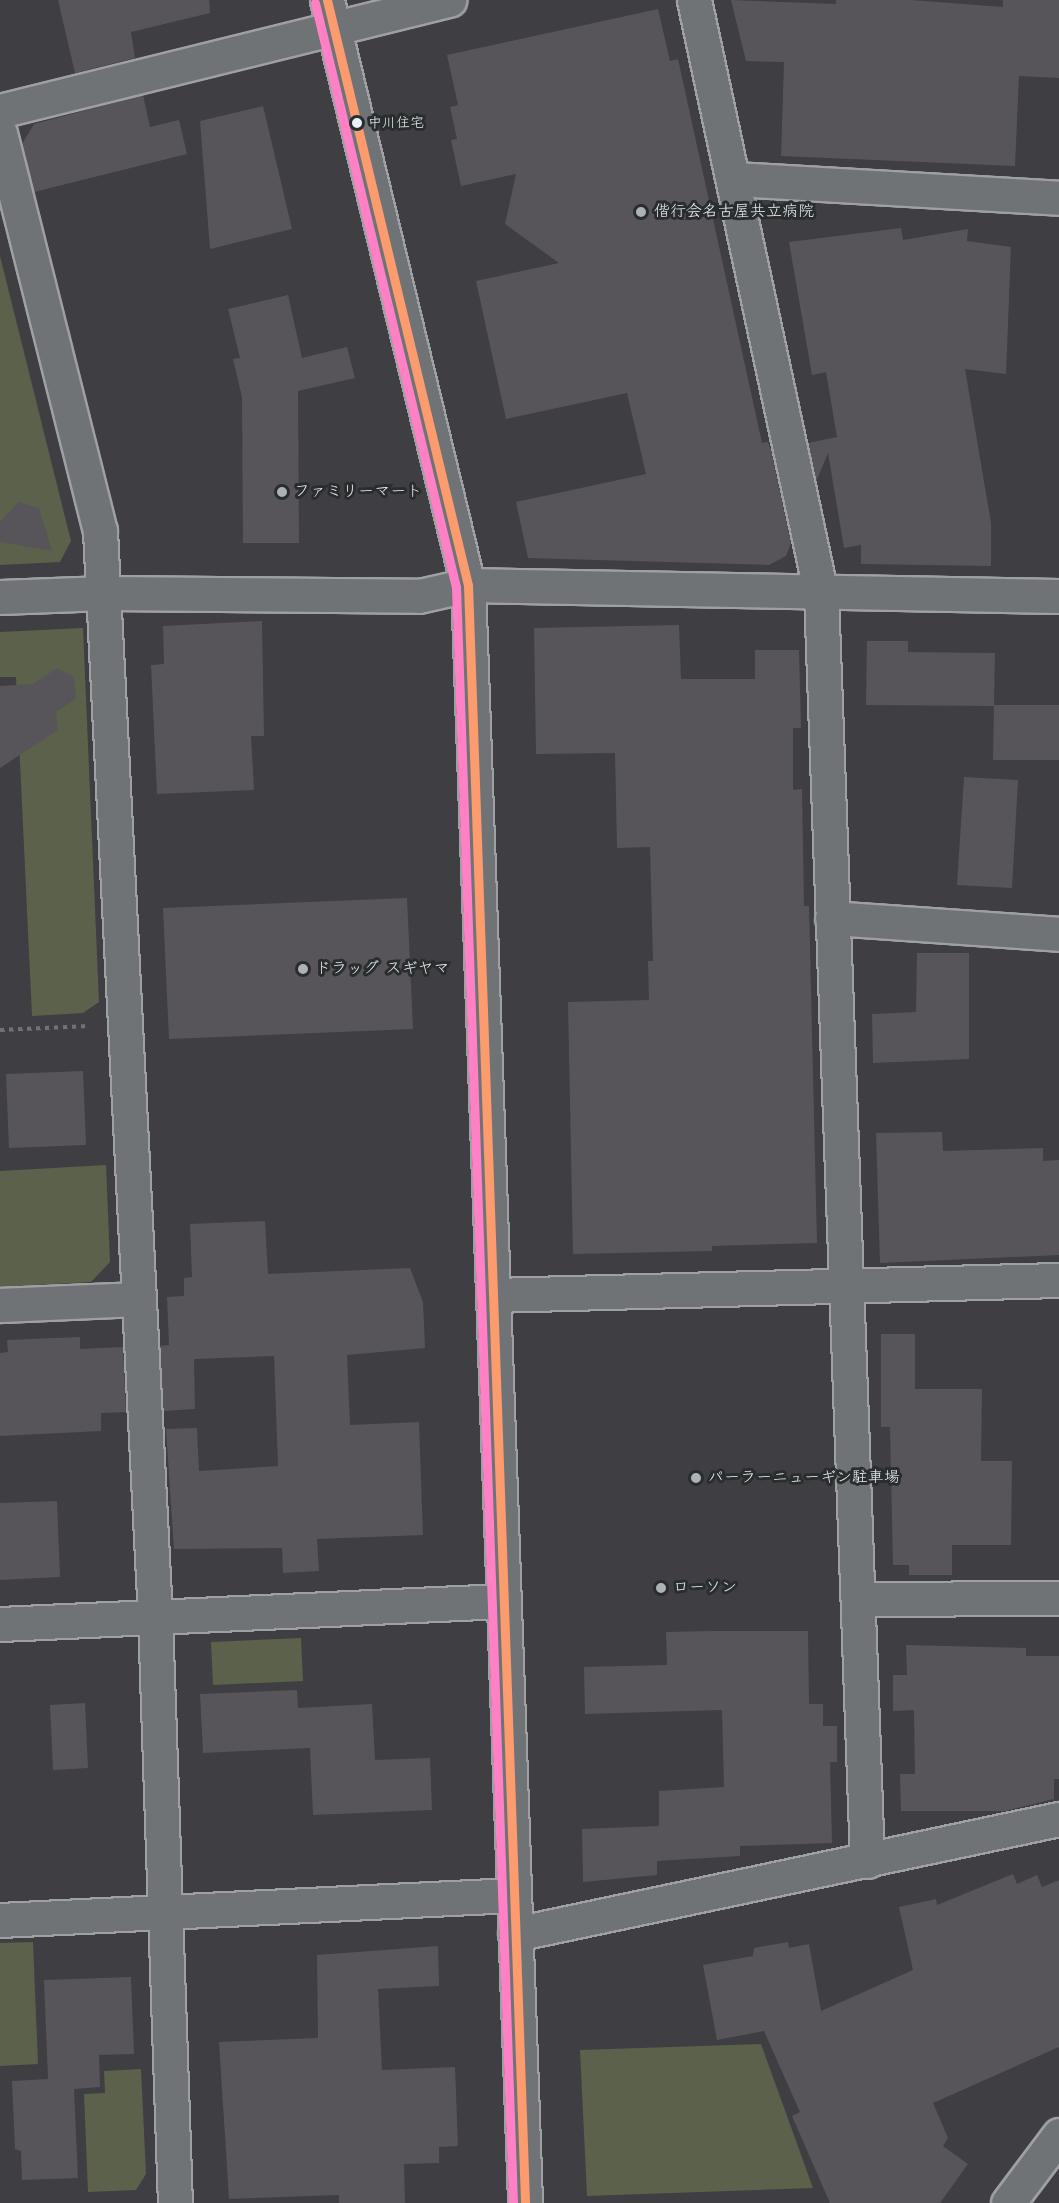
<!DOCTYPE html>
<html>
<head>
<meta charset="utf-8">
<style>
  body { margin:0 }
  #map { position:relative; width:1059px; height:2203px; overflow:hidden; background:#3f3e42; font-family:Kalam,"Klee One",sans-serif }
  div>[style] { position:absolute }
  [style*='--x'] { left:calc(var(--x)*1px); top:calc(var(--y)*1px); width:calc(var(--w)*1px); rotate:calc(var(--a)*1deg) }
  .green>* { inset:0; background:#5c614c }
  .building>* { inset:0; background:#57555a }
  .path>* { height:4px; margin-top:-2px; transform-origin:0; background:repeating-linear-gradient(90deg,#707273 0 4.5px,transparent 0 9px) }
  .roads { filter:drop-shadow(2px 0 #9fa0a3) drop-shadow(-2px 0 #9fa0a3) drop-shadow(0 2px #9fa0a3) drop-shadow(0 -2px #9fa0a3) }
  .street>* { height:33px; margin:-16.5px; padding:0 16.5px; transform-origin:16.5px; border-radius:16.5px; background:#6f7376 }
  .secondary>* { height:33px; margin:-16.5px; padding:0 16.5px; transform-origin:16.5px; border-radius:16.5px; background:#6f7376 }
  .bus-1>* { height:9px; margin:-4.5px; padding:0 4.5px; transform-origin:4.5px; border-radius:4.5px; background:#fc9b6d }
  .bus-2>* { height:9px; margin:-4.5px; padding:0 4.5px; transform-origin:4.5px; border-radius:4.5px; background:#ff80c5 }
  .dots>* { width:16px; height:16px; translate:-50% -50%; box-sizing:border-box; border:3px solid #2a2d2e; border-radius:50% }
  span { translate:-50% -50%; white-space:nowrap; text-align:center; line-height:1.15; -webkit-text-stroke:6px #2a2d2e; paint-order:stroke }
  .bus-label { font-size:14px; color:#e8f1f8 }
  .left { translate:0 -50%; text-align:left }
  .poi-label { font-size:16px; color:#e8f1f8 }
</style>
</head>
<body>
<div id="map">
  <div class="green">
    <i style="clip-path:polygon(0 256px,71px 541px,60px 562px,0 565px)"></i>
    <i style="clip-path:polygon(83px 628px,99px 1002px,83px 1013px,32px 1016px,16px 677px,0 677px,0 632px)"></i>
    <i style="clip-path:polygon(106px 1165px,110px 1262px,91px 1282px,0 1287px,0 1171px)"></i>
    <i style="clip-path:polygon(301px 1638px,303px 1681px,213px 1685px,211px 1642px)"></i>
    <i style="clip-path:polygon(33px 1942px,38px 2064px,0 2066px,0 1943px)"></i>
    <i style="clip-path:polygon(761px 2044px,813px 2188px,587px 2196px,580px 2050px)"></i>
    <i style="clip-path:polygon(141px 2069px,146px 2174px,136px 2190px,88px 2192px,84px 2094px,105px 2093px,104px 2071px)"></i>
  </div>
  <div class="building">
    <i style="clip-path:polygon(58px 0,209px 0,210px 13px,131px 32px,135px 58px,75px 73px)"></i>
    <i style="clip-path:polygon(731px 0,836px 4px,836px 0,911px 0,1003px 7px,1003px 0,1059px 0,1059px 78px,1019px 76px,1015px 166px,781px 156px,784px 62px,746px 61px)"></i>
    <i style="clip-path:polygon(658px 9px,670px 61px,678px 59px,762px 443px,768px 442px,771px 450px,791px 543px,786px 556px,769px 565px,528px 558px,516px 502px,646px 474px,627px 393px,506px 419px,476px 281px,559px 263px,505px 224px,516px 174px,461px 186px,451px 140px,457px 139px,450px 107px,458px 105px,447px 55px)"></i>
    <i style="clip-path:polygon(143px 95px,150px 127px,179px 120px,187px 154px,34px 192px,22px 144px,34px 124px)"></i>
    <i style="clip-path:polygon(263px 106px,292px 229px,210px 249px,200px 121px)"></i>
    <i style="clip-path:polygon(901px 228px,903px 240px,968px 229px,967px 241px,1011px 247px,1006px 374px,965px 369px,991px 523px,991px 566px,861px 564px,861px 545px,844px 548px,828px 453px,816px 482px,808px 443px,837px 437px,826px 372px,812px 375px,789px 242px)"></i>
    <i style="clip-path:polygon(288px 295px,302px 358px,347px 347px,355px 378px,298px 391px,299px 543px,243px 543px,242px 397px,233px 359px,240px 358px,228px 309px)"></i>
    <i style="clip-path:polygon(19px 502px,39px 508px,52px 551px,0 542px,0 522px)"></i>
    <i style="clip-path:polygon(262px 621px,264px 736px,251px 736px,254px 790px,157px 794px,151px 665px,164px 664px,163px 626px)"></i>
    <i style="clip-path:polygon(679px 625px,681px 679px,755px 679px,755px 650px,799px 650px,801px 728px,793px 728px,793px 790px,802px 789px,804px 906px,809px 906px,817px 1243px,712px 1246px,712px 1251px,573px 1254px,568px 1002px,649px 1000px,648px 961px,653px 961px,650px 847px,617px 848px,615px 753px,536px 754px,534px 628px)"></i>
    <i style="clip-path:polygon(867px 641px,908px 641px,908px 652px,995px 653px,994px 705px,1059px 705px,1059px 760px,993px 760px,994px 706px,866px 705px)"></i>
    <i style="clip-path:polygon(57px 668px,74px 677px,76px 699px,56px 712px,58px 730px,0 768px,0 686px,33px 684px)"></i>
    <i style="clip-path:polygon(964px 777px,1018px 780px,1012px 888px,957px 885px)"></i>
    <i style="clip-path:polygon(407px 898px,413px 1029px,169px 1039px,163px 908px)"></i>
    <i style="clip-path:polygon(917px 953px,969px 953px,969px 1059px,873px 1063px,872px 1014px,916px 1012px)"></i>
    <i style="clip-path:polygon(83px 1071px,86px 1145px,9px 1148px,6px 1074px)"></i>
    <i style="clip-path:polygon(942px 1132px,943px 1151px,1043px 1148px,1043px 1161px,1059px 1160px,1059px 1255px,880px 1263px,876px 1133px)"></i>
    <i style="clip-path:polygon(265px 1221px,268px 1274px,410px 1268px,423px 1302px,425px 1348px,347px 1355px,350px 1425px,419px 1422px,423px 1535px,317px 1539px,319px 1571px,283px 1573px,282px 1548px,174px 1549px,166px 1429px,197px 1428px,199px 1471px,278px 1466px,274px 1356px,194px 1359px,195px 1409px,163px 1411px,160px 1346px,169px 1345px,167px 1297px,184px 1296px,184px 1278px,192px 1277px,190px 1224px)"></i>
    <i style="clip-path:polygon(881px 1334px,915px 1334px,915px 1389px,982px 1389px,981px 1461px,1012px 1461px,1011px 1545px,952px 1545px,952px 1575px,909px 1575px,909px 1565px,893px 1565px,890px 1427px,881px 1427px)"></i>
    <i style="clip-path:polygon(80px 1337px,80px 1349px,123px 1347px,126px 1412px,101px 1413px,101px 1431px,0 1436px,0 1353px,8px 1352px,7px 1340px)"></i>
    <i style="clip-path:polygon(57px 1501px,60px 1577px,0 1580px,0 1503px)"></i>
    <i style="clip-path:polygon(712px 1631px,808px 1631px,809px 1704px,823px 1704px,823px 1726px,837px 1726px,837px 1762px,830px 1762px,832px 1843px,740px 1846px,740px 1856px,657px 1861px,657px 1875px,583px 1882px,582px 1829px,659px 1826px,659px 1791px,724px 1787px,722px 1710px,585px 1714px,584px 1667px,667px 1665px,666px 1632px)"></i>
    <i style="clip-path:polygon(906px 1645px,1026px 1648px,1026px 1656px,1059px 1656px,1059px 1779px,1054px 1779px,1054px 1799px,1005px 1811px,901px 1811px,900px 1774px,915px 1774px,914px 1710px,893px 1711px,893px 1675px,907px 1675px)"></i>
    <i style="clip-path:polygon(297px 1690px,298px 1708px,372px 1704px,375px 1760px,430px 1758px,432px 1810px,313px 1815px,310px 1748px,203px 1753px,200px 1694px)"></i>
    <i style="clip-path:polygon(85px 1703px,88px 1768px,53px 1770px,50px 1705px)"></i>
    <i style="clip-path:polygon(1013px 1874px,1017px 1884px,1037px 1875px,1042px 1887px,1059px 1880px,1059px 2047px,933px 2103px,948px 2138px,943px 2146px,968px 2164px,940px 2203px,830px 2203px,792px 2116px,800px 2112px,764px 2031px,717px 2040px,703px 1965px,753px 1956px,754px 1948px,788px 1942px,789px 1948px,809px 1944px,821px 2011px,913px 1970px,899px 1907px,936px 1899px,937px 1905px)"></i>
    <i style="clip-path:polygon(438px 1946px,439px 1986px,378px 1989px,382px 2070px,455px 2067px,458px 2146px,439px 2147px,439px 2163px,404px 2164px,405px 2203px,339px 2203px,339px 2195px,229px 2199px,219px 2042px,318px 2038px,317px 1955px)"></i>
    <i style="clip-path:polygon(131px 1977px,134px 2054px,99px 2055px,100px 2087px,74px 2089px,78px 2178px,22px 2180px,21px 2151px,15px 2149px,12px 2081px,48px 2079px,44px 1980px)"></i>
  </div>
  <div class="path">
    <i style="--x:0;--y:1030;--w:89;--a:-2.6"></i>
  </div>
  <div class="roads">
    <div class="street">
      <i style="--x:694;--y:0;--w:607;--a:77.93"></i>
      <i style="--x:821;--y:594;--w:1268;--a:87.92"></i>
      <i style="--x:0;--y:111;--w:463;--a:-13.9"></i>
      <i style="--x:0;--y:133;--w:410;--a:75.9"></i>
      <i style="--x:100;--y:531;--w:1087;--a:87.1"></i>
      <i style="--x:155;--y:1617;--w:586;--a:88.05"></i>
      <i style="--x:734;--y:179;--w:326;--a:3.3"></i>
      <i style="--x:0;--y:597;--w:105;--a:-2.2"></i>
      <i style="--x:105;--y:593;--w:314;--a:0.5"></i>
      <i style="--x:419;--y:596;--w:50;--a:-12.7"></i>
      <i style="--x:468;--y:585;--w:591;--a:1.07"></i>
      <i style="--x:832;--y:918;--w:228;--a:4"></i>
      <i style="--x:493;--y:1295;--w:566;--a:-1.52"></i>
      <i style="--x:0;--y:1305;--w:139;--a:-2.5"></i>
      <i style="--x:859;--y:1599;--w:200;--a:-0.3"></i>
      <i style="--x:0;--y:1624;--w:504;--a:-2.62"></i>
      <i style="--x:0;--y:1920;--w:514;--a:-2.79"></i>
      <i style="--x:515;--y:1934;--w:556;--a:-11.94"></i>
      <i style="--x:1008;--y:2203;--w:85;--a:-53.1"></i>
    </div>
    <div class="secondary">
      <i style="--x:327;--y:0;--w:602;--a:76.45"></i>
      <i style="--x:468;--y:585;--w:1619;--a:87.98"></i>
    </div>
  </div>
  <div class="bus-1">
    <i style="--x:327;--y:0;--w:602;--a:76.45"></i>
    <i style="--x:468;--y:585;--w:1619;--a:87.98"></i>
  </div>
  <div class="bus-2">
    <i style="--x:315;--y:3;--w:601;--a:76.43"></i>
    <i style="--x:456;--y:587;--w:1617;--a:87.98"></i>
  </div>
  <div class="dots">
    <i style="left:357px;top:123px;background:#e8f1f8"></i>
    <i style="left:641px;top:212px;background:#adb2b8"></i>
    <i style="left:282px;top:492px;background:#adb2b8"></i>
    <i style="left:303px;top:969px;background:#adb2b8"></i>
    <i style="left:696px;top:1478px;background:#adb2b8"></i>
    <i style="left:661px;top:1588px;background:#adb2b8"></i>
  </div>
  <div class="bus-label">
    <span class="left" style="left:368px;top:123px">中川住宅</span>
  </div>
  <div class="poi-label">
    <span class="left" style="left:654px;top:212px">偕行会名古屋共立病院</span>
    <span class="left" style="left:294px;top:492px">ファミリーマート</span>
    <span class="left" style="left:315px;top:969px">ドラッグ スギヤマ</span>
    <span class="left" style="left:708px;top:1478px">パーラーニューギン駐車場</span>
    <span class="left" style="left:673px;top:1588px">ローソン</span>
  </div>
</div>
</body>
</html>
